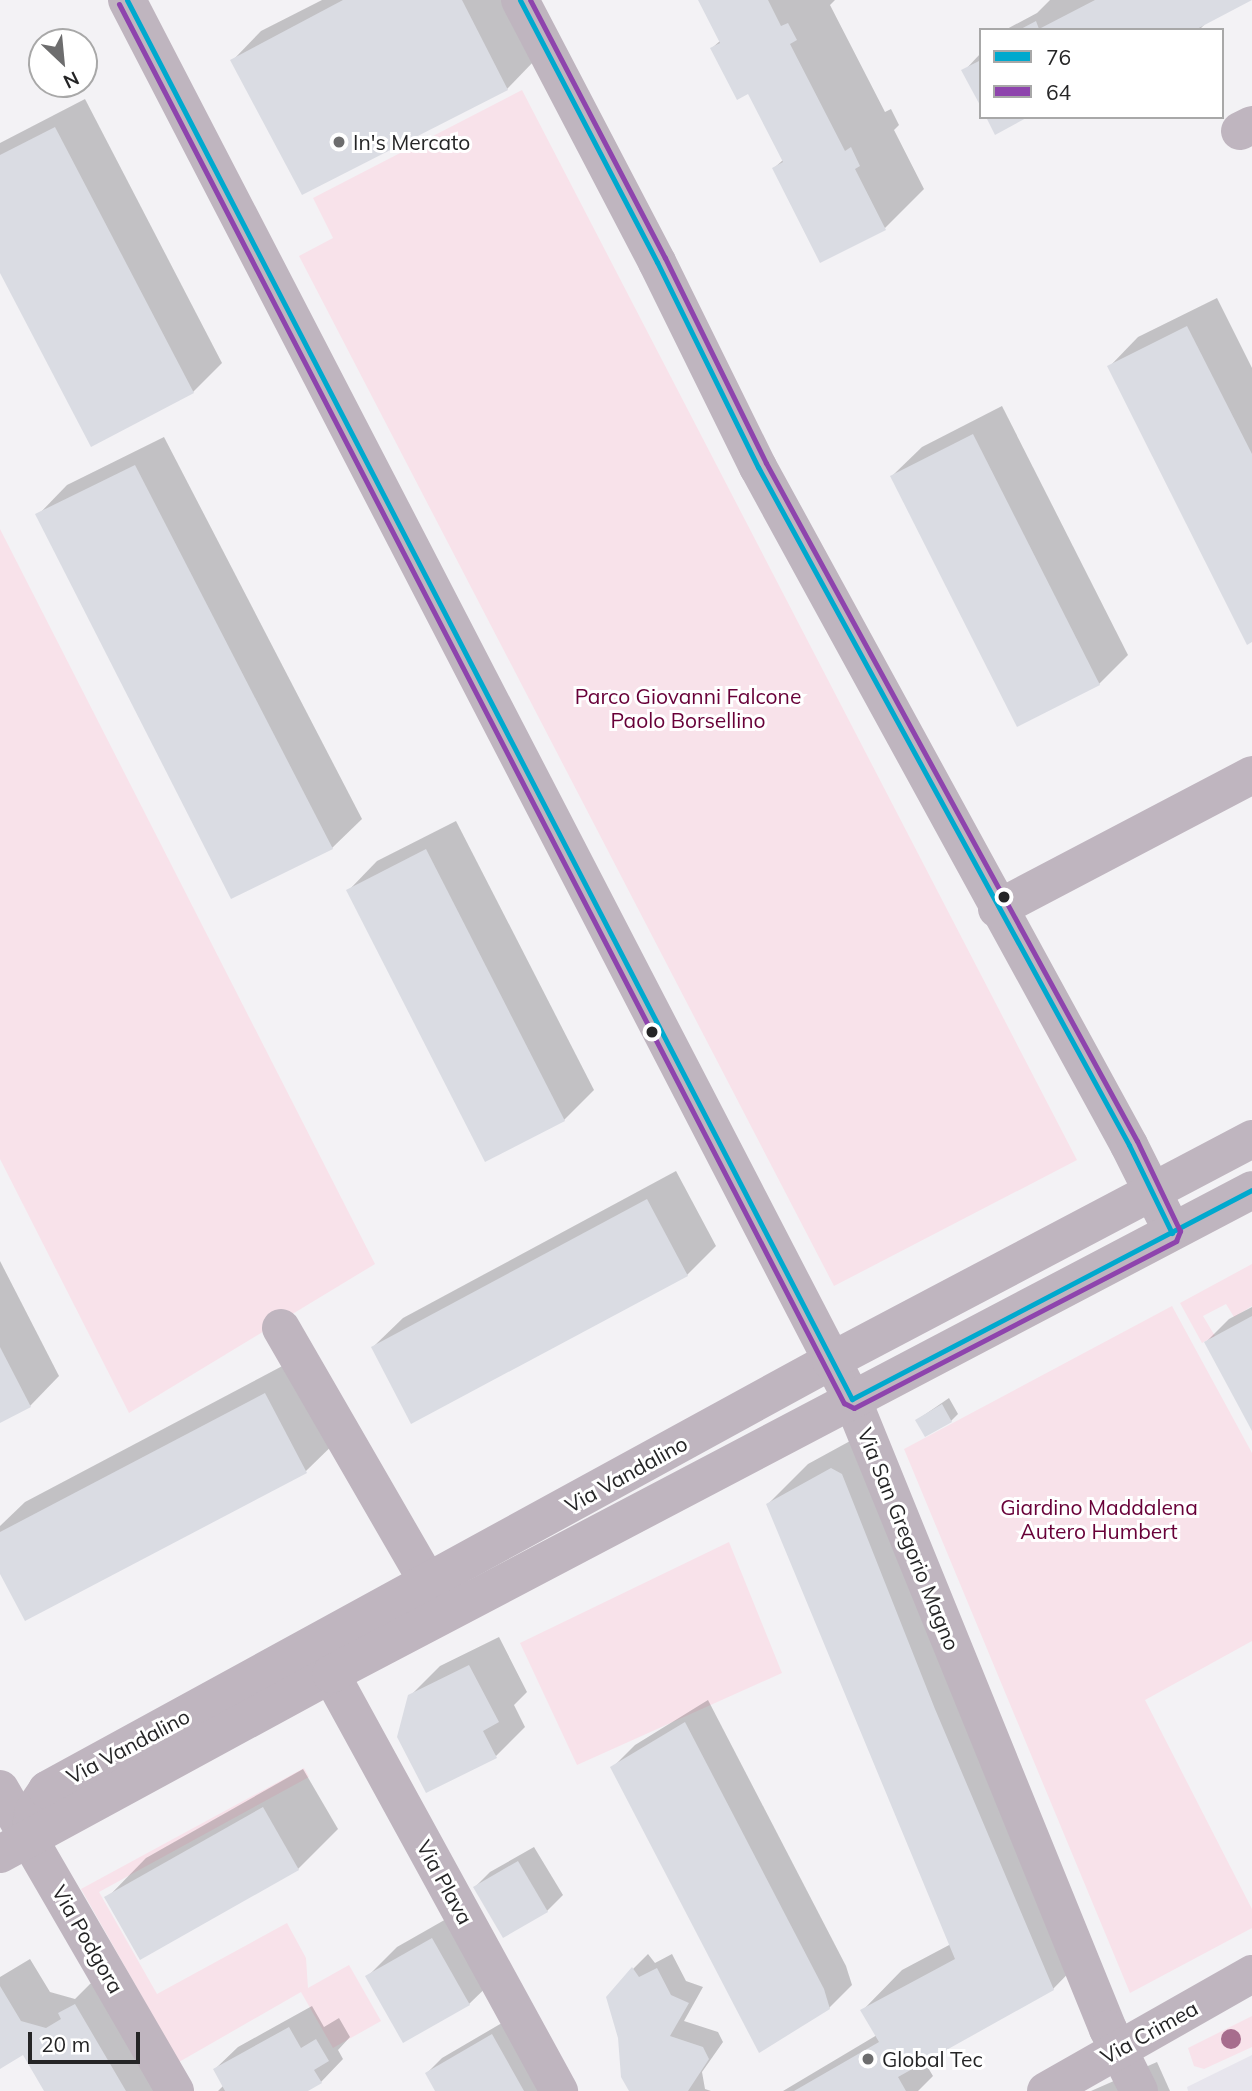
<!DOCTYPE html>
<html>
<head>
<meta charset="utf-8">
<style>
  body { margin:0 }
  #map { position:relative; width:1252px; height:2091px; overflow:hidden; background:#f3f2f5; font-family:Mulish,sans-serif }
  div>[style] { position:absolute }
  [style*='--x'] { left:calc(var(--x)*1px); top:calc(var(--y)*1px); width:calc(var(--w)*1px); rotate:calc(var(--a)*1deg) }
  .built>* { inset:0; background:#e7e5ed }
  .green>* { inset:0; background:#f8e2ea }
  .shadow>* { inset:0; background:#0003 }
  .building>* { inset:0; background:#dadce3 }
  .minor>* { height:38px; margin:-19px; padding:0 19px; transform-origin:19px; border-radius:19px; background:#bfb5bf }
  .bus-1>* { height:5px; margin:-2.5px; padding:0 2.5px; transform-origin:2.5px; border-radius:2.5px; background:#00a9ce }
  .bus-2>* { height:5px; margin:-2.5px; padding:0 2.5px; transform-origin:2.5px; border-radius:2.5px; background:#8e44ad }
  .trees>* { width:20px; height:20px; margin:-10px; border-radius:50%; background:#a76d8d }
  .dots>* { width:19px; height:19px; translate:-50% -50%; box-sizing:border-box; border:4px solid #fff; border-radius:50% }
  span { translate:-50% -50%; white-space:nowrap; text-align:center; line-height:1.15; -webkit-text-stroke:6px #fff; paint-order:stroke }
  .poi-label { font-size:21px; color:#252526 }
  .left { translate:0 -50%; text-align:left }
  .park-label { font-size:21px; color:#680038 }
  .street-label { font-size:21px; color:#252526 }
  .legend { position:absolute; left:979px; top:28px; width:245px; height:91px; box-sizing:border-box; background:#fff; border:2px solid #a8a8a8; margin:0; padding:9px 12px; list-style:none; font-size:21px; color:#252526 }
  .legend li { display:flex; align-items:center; gap:14px; height:35px }
  .legend b { width:35px; border:2px solid #a8a8a8 }
  .north { position:absolute; left:28px; top:28px; width:70px; height:70px; box-sizing:border-box; background:#fff; border:2px solid #a8a8a8; border-radius:50%; rotate:154deg; font-size:19px; font-weight:700; line-height:28px; text-align:center; color:#252526 }
  .north::after { content:''; display:block; margin:auto; width:24px; height:32px; background:#6d6d6e; clip-path:polygon(50% 0,100% 100%,50% 72%,0 100%) }
  .scale { position:absolute; left:28px; top:2032px; width:112px; height:32px; box-sizing:border-box; border:4px solid #252526; border-top:0; padding-left:9px; font-size:21px; line-height:24px; white-space:nowrap; color:#252526; -webkit-text-stroke:5px #fff; paint-order:stroke }
</style>
</head>
<body>
<div id="map">
  <div class="built">
    <i style="clip-path:polygon(1252px 2055px,1252px 2091px,1188px 2091px,1187px 2087px)"></i>
  </div>
  <div class="green">
    <i style="clip-path:polygon(522px 90px,1077px 1160px,834px 1286px,299px 256px,333px 238px,313px 198px)"></i>
    <i style="clip-path:polygon(0 529px,375px 1264px,129px 1413px,0 1159px)"></i>
    <i style="clip-path:polygon(1252px 1264px,1252px 1306px,1234px 1317px,1226px 1304px,1203px 1316px,1215px 1336px,1202px 1343px,1180px 1303px)"></i>
    <i style="clip-path:polygon(1172px 1306px,1252px 1453px,1252px 1641px,1145px 1700px,1252px 1909px,1252px 1928px,1130px 1993px,904px 1449px)"></i>
    <i style="clip-path:polygon(729px 1542px,782px 1673px,577px 1765px,520px 1643px)"></i>
    <i style="clip-path:polygon(304px 1768px,309px 1777px,99px 1892px,157px 1994px,287px 1923px,306px 1958px,308px 1988px,349px 1965px,381px 2021px,333px 2048px,301px 1992px,179px 2062px,81px 1889px)"></i>
    <i style="clip-path:polygon(1252px 2016px,1252px 2047px,1204px 2069px,1194px 2066px,1188px 2048px)"></i>
  </div>
  <div class="shadow">
    <i style="clip-path:polygon(322px 0,506px 0,536px 59px,507px 89px,232px 61px,261px 31px)"></i>
    <i style="clip-path:polygon(700px 0,835px 0,830px 5px,885px 112px,891px 109px,899px 125px,894px 130px,924px 189px,885px 228px,774px 168px,783px 160px,748px 92px,712px 48px,721px 40px)"></i>
    <i style="clip-path:polygon(1050px 0,1248px 0,1208px 21px,1199px 30px,1005px 30px,1037px 13px)"></i>
    <i style="clip-path:polygon(981px 53px,981px 104px,964px 71px)"></i>
    <i style="clip-path:polygon(85px 99px,222px 363px,193px 392px,0 270px,0 143px)"></i>
    <i style="clip-path:polygon(1217px 298px,1252px 368px,1252px 640px,1109px 367px,1138px 337px)"></i>
    <i style="clip-path:polygon(1002px 406px,1128px 655px,1099px 684px,892px 476px,922px 447px)"></i>
    <i style="clip-path:polygon(164px 437px,362px 819px,332px 848px,38px 515px,67px 485px)"></i>
    <i style="clip-path:polygon(456px 821px,594px 1090px,564px 1120px,486px 1160px,348px 891px,377px 861px)"></i>
    <i style="clip-path:polygon(676px 1171px,716px 1246px,687px 1275px,373px 1347px,403px 1318px)"></i>
    <i style="clip-path:polygon(0 1261px,59px 1376px,30px 1406px,0 1421px)"></i>
    <i style="clip-path:polygon(1252px 1307px,1252px 1428px,1206px 1342px,1229px 1319px)"></i>
    <i style="clip-path:polygon(305px 1354px,346px 1432px,306px 1471px,0 1570px,0 1526px,25px 1502px)"></i>
    <i style="clip-path:polygon(949px 1398px,958px 1414px,951px 1421px,917px 1420px)"></i>
    <i style="clip-path:polygon(872px 1429px,1092px 1949px,1053px 1989px,924px 2061px,933px 2076px,918px 2091px,783px 2091px,877px 2035px,863px 2010px,902px 1970px,951px 1944px,768px 1504px,808px 1464px)"></i>
    <i style="clip-path:polygon(499px 1637px,527px 1692px,514px 1705px,525px 1727px,496px 1756px,410px 1696px,440px 1666px)"></i>
    <i style="clip-path:polygon(708px 1700px,846px 1966px,852px 1985px,829px 2008px,612px 1768px,635px 1745px)"></i>
    <i style="clip-path:polygon(303px 1769px,338px 1829px,298px 1869px,107px 1898px,146px 1858px)"></i>
    <i style="clip-path:polygon(534px 1847px,563px 1895px,547px 1911px,503px 1936px,475px 1887px,490px 1872px)"></i>
    <i style="clip-path:polygon(462px 1910px,499px 1975px,469px 2004px,367px 1977px,397px 1947px)"></i>
    <i style="clip-path:polygon(648px 1954px,655px 1963px,672px 1954px,686px 1981px,703px 1987px,684px 2021px,718px 2032px,723px 2042px,702px 2072px,705px 2089px,711px 2091px,631px 2091px,633px 1969px)"></i>
    <i style="clip-path:polygon(30px 1959px,50px 1992px,75px 1999px,90px 1984px,104px 1976px,168px 2091px,46px 2091px,23px 2053px,0 2067px,0 1977px)"></i>
    <i style="clip-path:polygon(312px 2006px,324px 2027px,339px 2018px,350px 2037px,338px 2050px,343px 2059px,321px 2082px,305px 2091px,218px 2091px,224px 2085px,215px 2069px,238px 2047px)"></i>
    <i style="clip-path:polygon(507px 2020px,547px 2091px,437px 2091px,427px 2073px,442px 2058px)"></i>
    <i style="clip-path:polygon(1157px 2062px,1170px 2091px,1091px 2091px)"></i>
  </div>
  <div class="building">
    <i style="clip-path:polygon(343px 0,462px 0,508px 90px,302px 195px,230px 60px)"></i>
    <i style="clip-path:polygon(698px 0,768px 0,781px 26px,788px 23px,797px 40px,790px 44px,845px 151px,851px 147px,860px 166px,855px 169px,886px 230px,820px 263px,772px 168px,783px 162px,748px 94px,737px 100px,710px 48px,720px 43px)"></i>
    <i style="clip-path:polygon(1095px 0,1252px 0,1195px 30px,1019px 30px,1036px 21px,1039px 29px)"></i>
    <i style="clip-path:polygon(981px 60px,981px 107px,961px 70px)"></i>
    <i style="clip-path:polygon(986px 117px,1028px 117px,995px 135px)"></i>
    <i style="clip-path:polygon(55px 127px,194px 393px,91px 447px,0 273px,0 155px)"></i>
    <i style="clip-path:polygon(1187px 326px,1252px 454px,1252px 642px,1247px 645px,1107px 366px)"></i>
    <i style="clip-path:polygon(973px 434px,1100px 685px,1017px 727px,890px 476px)"></i>
    <i style="clip-path:polygon(135px 465px,333px 849px,231px 899px,35px 514px)"></i>
    <i style="clip-path:polygon(426px 849px,565px 1121px,485px 1162px,346px 890px)"></i>
    <i style="clip-path:polygon(647px 1199px,688px 1276px,411px 1424px,371px 1347px)"></i>
    <i style="clip-path:polygon(1252px 1316px,1252px 1431px,1204px 1342px)"></i>
    <i style="clip-path:polygon(0 1347px,31px 1407px,0 1423px)"></i>
    <i style="clip-path:polygon(265px 1393px,307px 1473px,25px 1621px,0 1574px,0 1532px)"></i>
    <i style="clip-path:polygon(942px 1404px,952px 1422px,925px 1437px,915px 1420px)"></i>
    <i style="clip-path:polygon(831px 1468px,842px 1474px,935px 1709px,1054px 1990px,898px 2077px,906px 2091px,794px 2091px,879px 2042px,860px 2010px,955px 1959px,766px 1504px)"></i>
    <i style="clip-path:polygon(469px 1665px,499px 1722px,483px 1731px,497px 1758px,426px 1793px,397px 1737px,408px 1695px)"></i>
    <i style="clip-path:polygon(685px 1722px,824px 1989px,830px 2009px,759px 2053px,610px 1767px)"></i>
    <i style="clip-path:polygon(263px 1807px,299px 1870px,140px 1960px,104px 1897px)"></i>
    <i style="clip-path:polygon(518px 1861px,548px 1912px,503px 1938px,473px 1887px)"></i>
    <i style="clip-path:polygon(432px 1938px,470px 2005px,403px 2043px,365px 1976px)"></i>
    <i style="clip-path:polygon(632px 1967px,639px 1977px,657px 1968px,671px 1995px,689px 2003px,670px 2036px,703px 2047px,709px 2059px,688px 2091px,629px 2091px,621px 2077px,618px 2038px,606px 1997px)"></i>
    <i style="clip-path:polygon(0 1986px,21px 2021px,46px 2028px,61px 2019px,58px 2013px,75px 2004px,126px 2091px,44px 2091px,23px 2055px,0 2069px)"></i>
    <i style="clip-path:polygon(289px 2027px,301px 2048px,316px 2039px,329px 2061px,314px 2070px,322px 2083px,308px 2091px,225px 2091px,213px 2069px)"></i>
    <i style="clip-path:polygon(492px 2034px,524px 2091px,435px 2091px,425px 2073px)"></i>
  </div>
  <div class="minor">
    <i style="--x:127;--y:0;--w:1576;--a:62.61"></i>
    <i style="--x:852;--y:1399;--w:680;--a:67.89"></i>
    <i style="--x:1108;--y:2029;--w:69;--a:63.4"></i>
    <i style="--x:520;--y:0;--w:296;--a:62.4"></i>
    <i style="--x:657;--y:262;--w:229;--a:63.8"></i>
    <i style="--x:758;--y:467;--w:773;--a:61.31"></i>
    <i style="--x:1129;--y:1145;--w:78;--a:63.4"></i>
    <i style="--x:1240;--y:131;--w:13;--a:-27"></i>
    <i style="--x:997;--y:909;--w:288;--a:-27.7"></i>
    <i style="--x:281;--y:1328;--w:294;--a:60"></i>
    <i style="--x:318;--y:1651;--w:502;--a:61.29"></i>
    <i style="--x:0;--y:1789;--w:349;--a:59.9"></i>
    <i style="--x:30;--y:1837;--w:26;--a:-83"></i>
    <i style="--x:33;--y:1811;--w:25;--a:-56"></i>
    <i style="--x:47;--y:1790;--w:894;--a:-28.69"></i>
    <i style="--x:831;--y:1361;--w:476;--a:-27.8"></i>
    <i style="--x:0;--y:1854;--w:377;--a:-28.5"></i>
    <i style="--x:331;--y:1674;--w:1040;--a:-27.72"></i>
    <i style="--x:1046;--y:2091;--w:237;--a:-29.6"></i>
  </div>
  <div class="bus-1">
    <i style="--x:127;--y:0;--w:1576;--a:62.61"></i>
    <i style="--x:852;--y:1399;--w:451;--a:-27.6"></i>
    <i style="--x:520;--y:0;--w:296;--a:62.4"></i>
    <i style="--x:657;--y:262;--w:229;--a:63.8"></i>
    <i style="--x:758;--y:467;--w:773;--a:61.31"></i>
    <i style="--x:1129;--y:1145;--w:98;--a:64"></i>
  </div>
  <div class="bus-2">
    <i style="--x:119;--y:4;--w:1576;--a:62.61"></i>
    <i style="--x:844;--y:1403;--w:11;--a:27"></i>
    <i style="--x:854;--y:1408;--w:363;--a:-27.4"></i>
    <i style="--x:1176;--y:1241;--w:11;--a:-68"></i>
    <i style="--x:1180;--y:1231;--w:100;--a:-115.5"></i>
    <i style="--x:1137;--y:1141;--w:773;--a:-118.69"></i>
    <i style="--x:766;--y:463;--w:229;--a:-116.2"></i>
    <i style="--x:665;--y:258;--w:291;--a:-117.6"></i>
  </div>
  <div class="trees">
    <i style="left:1231px;top:2039px"></i>
  </div>
  <div class="dots">
    <i style="left:339px;top:142px;background:#6d6d6e"></i>
    <i style="left:1004px;top:897px;background:#252526"></i>
    <i style="left:652px;top:1032px;background:#252526"></i>
    <i style="left:868px;top:2059px;background:#6d6d6e"></i>
  </div>
  <div class="poi-label">
    <span class="left" style="left:353px;top:142px">In's Mercato</span>
    <span class="left" style="left:882px;top:2059px">Global Tec</span>
  </div>
  <div class="park-label">
    <span style="left:688px;top:708px">Parco Giovanni Falcone<br>Paolo Borsellino</span>
    <span style="left:1099px;top:1519px">Giardino Maddalena<br>Autero Humbert</span>
  </div>
  <div class="street-label">
    <span style="left:626px;top:1474px;rotate:-29deg">Via Vandalino</span>
    <span style="left:909px;top:1539px;rotate:68deg">Via San Gregorio Magno</span>
    <span style="left:128px;top:1746px;rotate:-28deg">Via Vandalino</span>
    <span style="left:445px;top:1882px;rotate:61deg">Via Plava</span>
    <span style="left:88px;top:1939px;rotate:60deg">Via Podgora</span>
    <span style="left:1149px;top:2032px;rotate:-29deg">Via Crimea</span>
  </div>
  <ul class="legend">
  <li><b style="height:9px;background:#00a9ce"></b>76</li>
  <li><b style="height:9px;background:#8e44ad"></b>64</li>
  </ul>
  <div class="north">N</div>
  <div class="scale">20 m</div>
</div>
</body>
</html>
